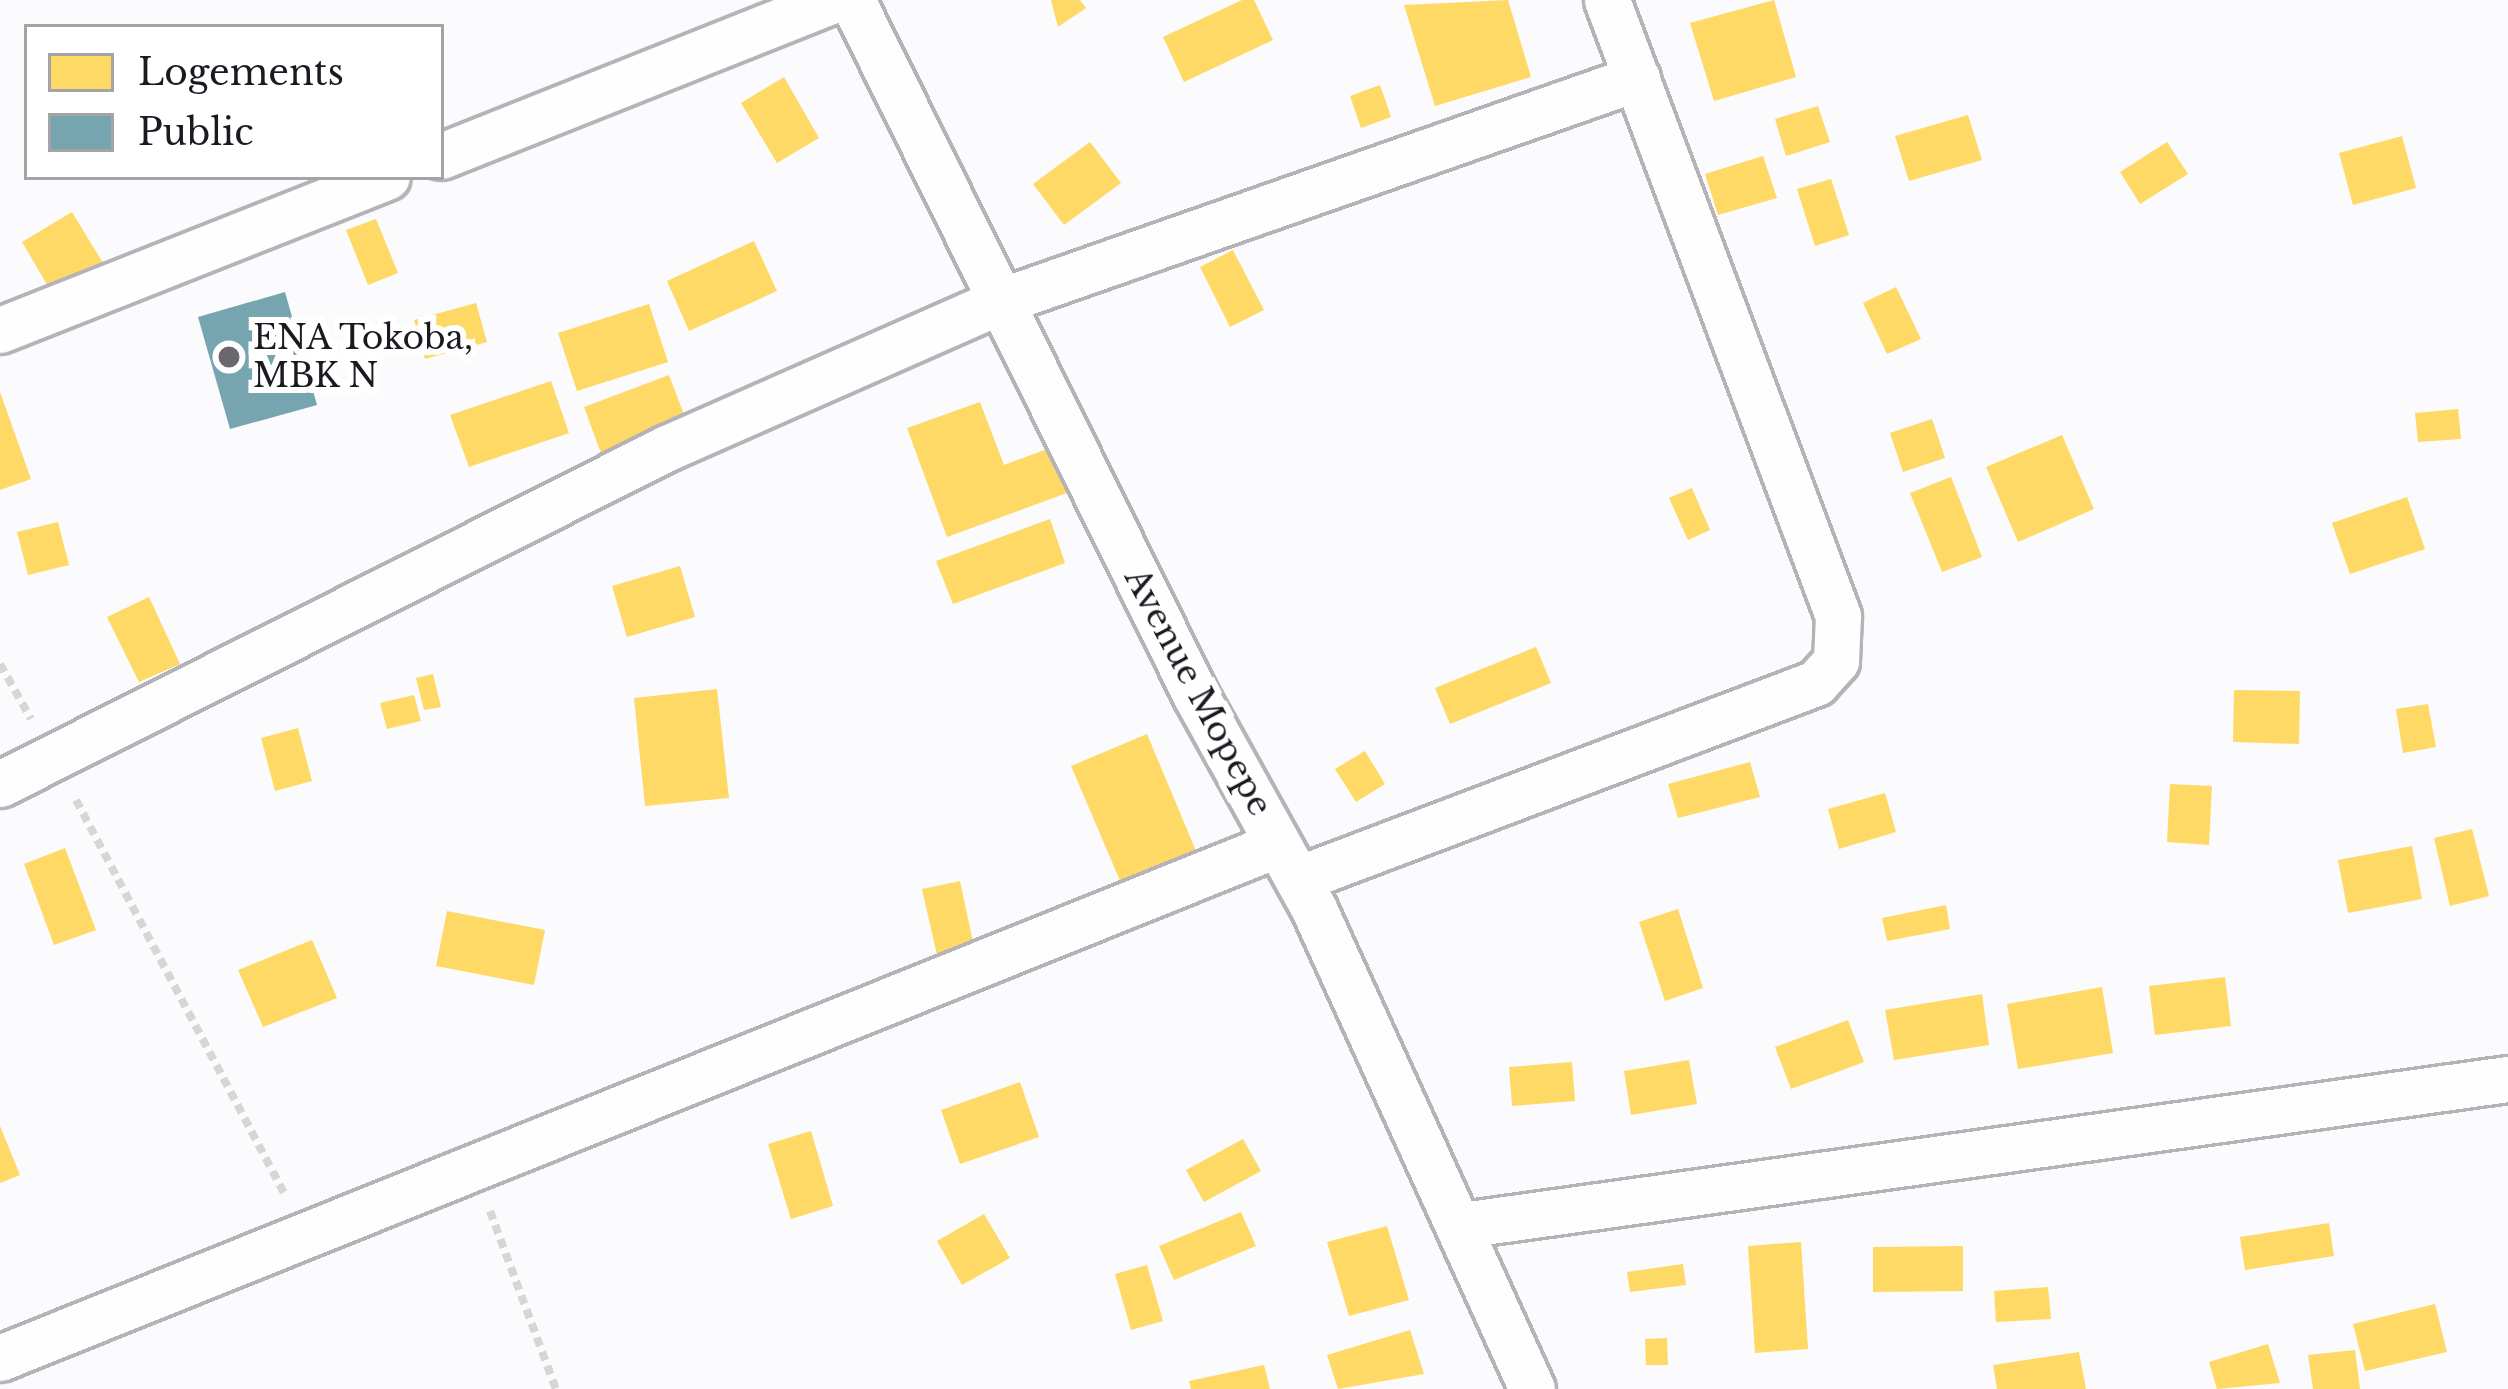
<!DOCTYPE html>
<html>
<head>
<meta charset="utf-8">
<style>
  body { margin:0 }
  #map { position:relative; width:2508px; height:1389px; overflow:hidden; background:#fbfafc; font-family:"Libre Baskerville",serif }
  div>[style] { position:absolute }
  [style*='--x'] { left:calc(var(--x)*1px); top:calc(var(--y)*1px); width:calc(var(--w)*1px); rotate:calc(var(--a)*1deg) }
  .homes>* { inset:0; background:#ffd966 }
  .public>* { inset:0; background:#76a5af }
  .path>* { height:8px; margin-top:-4px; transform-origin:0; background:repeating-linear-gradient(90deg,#d6d6d7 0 9px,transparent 0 15px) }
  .roads { filter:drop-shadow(3px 0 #b5b3b8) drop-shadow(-3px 0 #b5b3b8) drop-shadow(0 3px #b5b3b8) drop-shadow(0 -3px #b5b3b8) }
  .minor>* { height:45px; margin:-22.5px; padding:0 22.5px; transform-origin:22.5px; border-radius:22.5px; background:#fefeff }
  .dots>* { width:33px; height:33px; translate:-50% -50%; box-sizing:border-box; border:6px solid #fff; border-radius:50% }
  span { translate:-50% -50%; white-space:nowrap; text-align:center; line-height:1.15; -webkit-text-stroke:12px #fff; paint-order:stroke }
  .poi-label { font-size:33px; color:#1c1a21 }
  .left { translate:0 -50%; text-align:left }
  .street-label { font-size:33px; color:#1c1a21 }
  .legend { position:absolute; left:24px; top:24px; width:420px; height:156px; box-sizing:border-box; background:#fff; border:3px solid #a4a3a6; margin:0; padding:15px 21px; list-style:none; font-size:36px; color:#1c1a21 }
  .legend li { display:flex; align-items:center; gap:24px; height:60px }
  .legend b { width:60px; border:3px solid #a4a3a6 }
</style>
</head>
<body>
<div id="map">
  <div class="homes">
    <i style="clip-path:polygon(1051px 0,1080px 0,1086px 8px,1058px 27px)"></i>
    <i style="clip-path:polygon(1242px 0,1254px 0,1273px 40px,1184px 82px,1163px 37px)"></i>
    <i style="clip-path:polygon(1508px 0,1531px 77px,1435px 106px,1404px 5px)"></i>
    <i style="clip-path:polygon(1774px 0,1796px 77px,1714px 101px,1690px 23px)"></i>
    <i style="clip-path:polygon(784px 77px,819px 138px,777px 163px,741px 103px)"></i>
    <i style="clip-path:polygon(1380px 85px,1391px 117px,1361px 128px,1350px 96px)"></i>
    <i style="clip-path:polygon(1818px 106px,1830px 142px,1786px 156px,1775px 119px)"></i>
    <i style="clip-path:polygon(1968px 115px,1982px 160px,1909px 181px,1895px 136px)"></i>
    <i style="clip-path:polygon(2402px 136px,2416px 188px,2353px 205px,2339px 153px)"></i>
    <i style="clip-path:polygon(1090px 142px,1121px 183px,1064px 225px,1033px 184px)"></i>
    <i style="clip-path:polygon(2167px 142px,2188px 174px,2140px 204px,2120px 172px)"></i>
    <i style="clip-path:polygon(1763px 156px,1777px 198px,1718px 215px,1705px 174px)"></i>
    <i style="clip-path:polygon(1831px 179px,1849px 235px,1815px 246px,1797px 189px)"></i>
    <i style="clip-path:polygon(72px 212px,106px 268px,55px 298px,22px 242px)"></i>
    <i style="clip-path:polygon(376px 219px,398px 273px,368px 285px,346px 230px)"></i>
    <i style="clip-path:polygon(754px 241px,777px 291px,689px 331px,667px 281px)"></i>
    <i style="clip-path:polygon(1233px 250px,1264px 310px,1230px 327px,1200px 267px)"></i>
    <i style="clip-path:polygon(1896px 287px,1921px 339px,1887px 354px,1863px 303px)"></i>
    <i style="clip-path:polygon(476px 303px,487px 342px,425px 359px,414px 320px)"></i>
    <i style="clip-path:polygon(649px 304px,668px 362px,577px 391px,558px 333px)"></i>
    <i style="clip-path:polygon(669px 375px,688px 425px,602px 456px,584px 407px)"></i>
    <i style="clip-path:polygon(551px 381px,569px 433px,469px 467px,450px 415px)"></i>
    <i style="clip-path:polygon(0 392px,31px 479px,0 490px)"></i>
    <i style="clip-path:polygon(980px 402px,1004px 465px,1058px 445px,1075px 490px,947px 537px,907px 428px)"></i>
    <i style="clip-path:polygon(2458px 409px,2461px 439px,2418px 442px,2415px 413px)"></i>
    <i style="clip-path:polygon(1932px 419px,1945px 458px,1903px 472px,1890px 433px)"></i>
    <i style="clip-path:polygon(2062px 435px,2094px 509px,2018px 542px,1986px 467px)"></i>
    <i style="clip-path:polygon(1951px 477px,1982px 557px,1942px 572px,1910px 493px)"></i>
    <i style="clip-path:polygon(1692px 488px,1710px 530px,1688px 540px,1669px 498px)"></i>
    <i style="clip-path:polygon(2407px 497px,2425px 549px,2350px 574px,2332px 523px)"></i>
    <i style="clip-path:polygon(1050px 519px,1065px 563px,953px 604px,936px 561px)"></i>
    <i style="clip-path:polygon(58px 522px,69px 565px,28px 575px,17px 532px)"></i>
    <i style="clip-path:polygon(680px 566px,695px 617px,627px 637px,612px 586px)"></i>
    <i style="clip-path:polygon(149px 597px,180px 664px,139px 682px,107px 617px)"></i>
    <i style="clip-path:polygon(1536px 647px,1551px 683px,1450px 724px,1435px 688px)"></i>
    <i style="clip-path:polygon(433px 674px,441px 707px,424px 710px,416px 678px)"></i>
    <i style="clip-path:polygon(717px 689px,729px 798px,645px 806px,634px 698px)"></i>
    <i style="clip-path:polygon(2234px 690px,2300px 691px,2299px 744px,2233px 742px)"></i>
    <i style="clip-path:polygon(414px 695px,421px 721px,387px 729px,380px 703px)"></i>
    <i style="clip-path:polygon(2428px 704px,2436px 747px,2403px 753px,2396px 709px)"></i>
    <i style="clip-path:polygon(298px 728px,312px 781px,275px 791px,261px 738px)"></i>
    <i style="clip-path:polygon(1147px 734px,1196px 851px,1121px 883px,1071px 766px)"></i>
    <i style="clip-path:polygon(1365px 751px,1385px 784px,1356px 802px,1335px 769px)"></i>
    <i style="clip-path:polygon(1750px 762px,1760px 797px,1678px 818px,1668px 784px)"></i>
    <i style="clip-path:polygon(2170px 784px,2212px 786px,2209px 845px,2167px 842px)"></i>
    <i style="clip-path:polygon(1885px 793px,1896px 832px,1839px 849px,1828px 809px)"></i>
    <i style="clip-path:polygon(2472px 829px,2489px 896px,2450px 906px,2434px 838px)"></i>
    <i style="clip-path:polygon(2412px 846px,2422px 899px,2348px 913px,2338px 860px)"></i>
    <i style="clip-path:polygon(65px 848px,96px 930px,54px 945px,24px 864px)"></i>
    <i style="clip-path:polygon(960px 881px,976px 956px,939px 964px,922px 889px)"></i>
    <i style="clip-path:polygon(1946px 905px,1950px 929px,1887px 941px,1882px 918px)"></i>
    <i style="clip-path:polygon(1678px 909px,1703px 988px,1665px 1001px,1639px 922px)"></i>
    <i style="clip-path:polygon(447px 911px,545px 930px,534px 985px,436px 966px)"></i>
    <i style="clip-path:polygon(312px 940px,337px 998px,263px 1027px,238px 970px)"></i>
    <i style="clip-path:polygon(2225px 977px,2231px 1026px,2155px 1035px,2149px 986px)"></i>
    <i style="clip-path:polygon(2102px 987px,2113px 1053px,2018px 1069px,2007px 1004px)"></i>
    <i style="clip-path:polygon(1982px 994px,1989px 1045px,1894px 1060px,1885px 1010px)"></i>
    <i style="clip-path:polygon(1848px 1020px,1864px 1062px,1791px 1089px,1775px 1047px)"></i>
    <i style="clip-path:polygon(1689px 1060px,1697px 1104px,1631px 1115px,1624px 1071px)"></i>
    <i style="clip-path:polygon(1572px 1062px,1575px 1101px,1512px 1106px,1509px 1067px)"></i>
    <i style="clip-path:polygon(1020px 1082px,1039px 1137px,960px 1164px,941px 1110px)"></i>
    <i style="clip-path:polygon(0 1126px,20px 1175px,0 1183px)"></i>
    <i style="clip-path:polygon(811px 1131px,833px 1206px,791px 1219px,768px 1144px)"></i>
    <i style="clip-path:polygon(1243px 1139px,1261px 1171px,1204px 1202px,1186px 1170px)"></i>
    <i style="clip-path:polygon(1241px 1212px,1256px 1246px,1174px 1280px,1159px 1246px)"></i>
    <i style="clip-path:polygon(984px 1214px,1010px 1258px,962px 1285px,937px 1241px)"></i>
    <i style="clip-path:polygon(2329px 1223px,2334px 1256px,2245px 1270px,2240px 1237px)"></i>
    <i style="clip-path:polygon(1387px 1226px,1409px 1300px,1349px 1316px,1327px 1242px)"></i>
    <i style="clip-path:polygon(1801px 1242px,1808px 1349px,1755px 1353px,1748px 1246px)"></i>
    <i style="clip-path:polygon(1963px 1246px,1963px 1291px,1873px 1292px,1873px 1247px)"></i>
    <i style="clip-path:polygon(1683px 1264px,1686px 1285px,1630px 1292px,1627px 1272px)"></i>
    <i style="clip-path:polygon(1147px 1265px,1163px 1321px,1131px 1330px,1115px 1274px)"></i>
    <i style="clip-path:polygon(2048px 1287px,2051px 1319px,1996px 1322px,1994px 1291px)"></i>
    <i style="clip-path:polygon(2435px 1304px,2447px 1352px,2365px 1371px,2353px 1324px)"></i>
    <i style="clip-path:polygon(1410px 1330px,1424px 1374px,1338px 1389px,1327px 1355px)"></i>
    <i style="clip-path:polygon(1667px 1338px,1668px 1365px,1646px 1365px,1645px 1339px)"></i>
    <i style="clip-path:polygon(2268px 1344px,2280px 1383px,2217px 1389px,2209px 1362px)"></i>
    <i style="clip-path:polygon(2355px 1350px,2360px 1389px,2313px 1389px,2308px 1355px)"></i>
    <i style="clip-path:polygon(2079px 1352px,2086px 1389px,1997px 1389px,1993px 1365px)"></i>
    <i style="clip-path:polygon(1264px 1365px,1270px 1389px,1191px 1389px,1189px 1381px)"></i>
  </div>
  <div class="public">
    <i style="clip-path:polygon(285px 292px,317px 405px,230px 429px,198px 317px)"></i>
  </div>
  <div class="path">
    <i style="--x:0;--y:664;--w:63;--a:60.6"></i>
    <i style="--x:76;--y:800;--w:447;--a:62.1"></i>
    <i style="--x:490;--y:1211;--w:190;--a:69.7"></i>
  </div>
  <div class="roads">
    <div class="minor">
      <i style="--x:852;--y:0;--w:776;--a:63.7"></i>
      <i style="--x:1196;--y:696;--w:244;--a:61"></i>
      <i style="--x:1314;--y:909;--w:527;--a:65.57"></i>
      <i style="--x:441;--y:156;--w:423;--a:-21.7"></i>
      <i style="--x:0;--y:330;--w:416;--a:-21.6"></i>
      <i style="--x:0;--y:784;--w:747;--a:-26.74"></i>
      <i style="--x:667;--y:448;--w:365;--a:-23.8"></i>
      <i style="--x:1001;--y:301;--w:674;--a:-19.32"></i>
      <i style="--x:1298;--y:879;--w:554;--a:-20.73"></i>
      <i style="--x:1816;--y:683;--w:30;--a:-48"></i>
      <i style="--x:1836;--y:661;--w:45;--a:-87.5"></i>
      <i style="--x:1838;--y:616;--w:658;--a:-110.56"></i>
      <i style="--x:1462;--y:1225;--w:1056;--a:-7.95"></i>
      <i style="--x:0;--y:1358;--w:1377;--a:-21.91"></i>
    </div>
  </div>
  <div class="dots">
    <i style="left:229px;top:357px;background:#6a686e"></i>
  </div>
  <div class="poi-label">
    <span class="left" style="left:253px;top:357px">ENA Tokoba,<br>MBK N</span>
  </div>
  <div class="street-label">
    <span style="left:1198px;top:692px;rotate:62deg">Avenue Mopepe</span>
  </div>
  <ul class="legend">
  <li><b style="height:33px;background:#ffd966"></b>Logements</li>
  <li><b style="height:33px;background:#76a5af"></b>Public</li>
  </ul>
</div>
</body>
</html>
